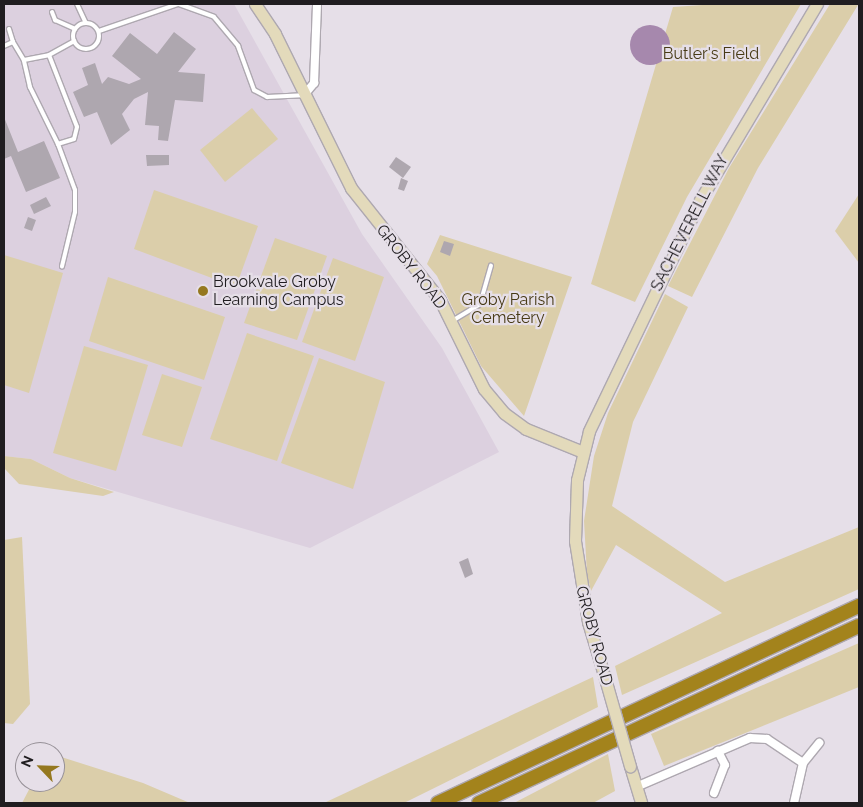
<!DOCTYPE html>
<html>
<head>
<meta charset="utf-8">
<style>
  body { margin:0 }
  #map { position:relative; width:863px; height:807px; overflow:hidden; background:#e6dfe8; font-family:Raleway,sans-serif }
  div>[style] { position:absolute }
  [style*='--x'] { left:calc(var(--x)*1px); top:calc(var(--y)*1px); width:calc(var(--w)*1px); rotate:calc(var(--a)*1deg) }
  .built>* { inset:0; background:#dcd0df }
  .green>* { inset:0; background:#dbceaa }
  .water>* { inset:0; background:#a688ad }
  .round { border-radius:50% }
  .building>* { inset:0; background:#aea7af }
  .roads { filter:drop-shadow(1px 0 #aea8b0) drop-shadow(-1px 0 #aea8b0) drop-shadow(0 1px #aea8b0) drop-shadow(0 -1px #aea8b0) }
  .lane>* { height:4px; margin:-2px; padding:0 2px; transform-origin:2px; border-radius:2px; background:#fff }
  .lane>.ring { margin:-2px; padding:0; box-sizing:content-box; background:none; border:4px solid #fff; border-radius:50% }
  .street>* { height:8px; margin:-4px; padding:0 4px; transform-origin:4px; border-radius:4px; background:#fff }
  .secondary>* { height:11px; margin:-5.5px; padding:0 5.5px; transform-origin:5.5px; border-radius:5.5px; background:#e3dabb }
  .highway>* { height:14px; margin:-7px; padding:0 7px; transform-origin:7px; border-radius:7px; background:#a3831c }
  .bridges { filter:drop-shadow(1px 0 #aea8b0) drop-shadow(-1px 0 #aea8b0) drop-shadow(0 1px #aea8b0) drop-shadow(0 -1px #aea8b0) }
  .secondary-bridge>* { height:11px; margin:-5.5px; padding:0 5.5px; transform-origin:5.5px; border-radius:5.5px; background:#e3dabb }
  .dots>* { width:14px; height:14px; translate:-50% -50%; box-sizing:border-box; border:2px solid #e6dfe8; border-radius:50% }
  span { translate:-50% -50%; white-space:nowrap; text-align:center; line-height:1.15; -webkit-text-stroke:4.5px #e6dfe8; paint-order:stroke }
  .park-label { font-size:16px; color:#473a15 }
  .street-label { font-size:16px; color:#201d20 }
  .poi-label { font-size:16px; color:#201d20 }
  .left { translate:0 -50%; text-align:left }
  .frame { position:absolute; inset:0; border:5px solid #201d20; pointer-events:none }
  .north { position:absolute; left:15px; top:742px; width:50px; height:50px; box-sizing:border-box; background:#e6dfe8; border:1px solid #979198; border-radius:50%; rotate:294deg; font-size:14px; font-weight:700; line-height:20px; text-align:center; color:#201d20 }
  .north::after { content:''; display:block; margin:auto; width:18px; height:22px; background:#95781f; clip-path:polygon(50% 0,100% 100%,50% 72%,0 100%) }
</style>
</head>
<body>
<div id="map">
  <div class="built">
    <i style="clip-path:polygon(4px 4px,234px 4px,362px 234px,442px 348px,499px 452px,310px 548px,70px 478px,31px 459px,4px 456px)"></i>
  </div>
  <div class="green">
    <i style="clip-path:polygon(717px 4px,801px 4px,687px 197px,635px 302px,591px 284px,673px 7px)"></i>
    <i style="clip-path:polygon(830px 4px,858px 5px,758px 168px,692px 297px,668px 286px,729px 168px)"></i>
    <i style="clip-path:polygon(252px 108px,278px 139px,225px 182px,200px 150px)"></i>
    <i style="clip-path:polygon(154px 190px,258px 226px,236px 287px,134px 249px)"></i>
    <i style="clip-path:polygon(859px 194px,859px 263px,835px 231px)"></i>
    <i style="clip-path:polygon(440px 235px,572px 277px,524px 416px,481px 366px,437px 276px,427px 264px)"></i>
    <i style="clip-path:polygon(275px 238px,327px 256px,297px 340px,244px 323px)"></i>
    <i style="clip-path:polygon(4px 255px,63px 273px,29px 393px,4px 385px)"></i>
    <i style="clip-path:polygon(333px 258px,384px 277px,355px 361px,302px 342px)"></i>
    <i style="clip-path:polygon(108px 277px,225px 317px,204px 380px,89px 341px)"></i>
    <i style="clip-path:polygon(665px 294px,688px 307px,633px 422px,612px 506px,725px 582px,859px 527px,859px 589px,622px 695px,615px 666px,722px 613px,616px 545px,591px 591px,587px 574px,584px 521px,594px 456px,608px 413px)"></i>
    <i style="clip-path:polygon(247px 333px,314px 356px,277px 461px,210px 439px)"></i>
    <i style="clip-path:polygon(84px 346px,148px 365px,116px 471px,53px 453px)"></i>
    <i style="clip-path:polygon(319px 358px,385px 382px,353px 489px,281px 463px)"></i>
    <i style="clip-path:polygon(162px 374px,202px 387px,182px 447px,142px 435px)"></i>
    <i style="clip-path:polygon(4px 456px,31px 459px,70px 478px,114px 492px,103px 496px,19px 484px,4px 468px)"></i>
    <i style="clip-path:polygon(22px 537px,30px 704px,13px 724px,4px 723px,4px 540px)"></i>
    <i style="clip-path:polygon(859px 643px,859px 687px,664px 766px,651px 734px)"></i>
    <i style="clip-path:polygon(593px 677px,598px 707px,404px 803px,324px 803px)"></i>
    <i style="clip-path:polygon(608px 754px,615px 791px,593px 803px,514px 803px)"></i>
    <i style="clip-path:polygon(55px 755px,143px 783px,190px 803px,22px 803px,33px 782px,55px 782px)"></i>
  </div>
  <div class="water">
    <i class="round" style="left:630px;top:25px;width:40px;height:40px"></i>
  </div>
  <div class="building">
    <i style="clip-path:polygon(174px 32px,196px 49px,178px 72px,205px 74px,203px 102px,175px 100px,168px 141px,158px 140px,159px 126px,145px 125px,148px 92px,134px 99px,122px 114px,130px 130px,111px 145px,97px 112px,84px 117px,73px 92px,88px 85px,82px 68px,95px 63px,102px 84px,108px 77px,129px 84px,141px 79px,112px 56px,130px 33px,157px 54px)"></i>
    <i style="clip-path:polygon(4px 117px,18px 152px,44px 141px,60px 178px,26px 192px,11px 156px,4px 159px)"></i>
    <i style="clip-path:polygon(146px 155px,169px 155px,169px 165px,147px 166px)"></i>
    <i style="clip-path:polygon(396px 157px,411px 167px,403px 178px,389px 167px)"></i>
    <i style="clip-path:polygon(401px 178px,408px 181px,404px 191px,398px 189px)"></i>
    <i style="clip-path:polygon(46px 197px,51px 206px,34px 214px,30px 205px)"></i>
    <i style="clip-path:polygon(28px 217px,36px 220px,32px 231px,24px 228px)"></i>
    <i style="clip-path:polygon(444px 241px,454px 244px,450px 256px,440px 252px)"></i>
    <i style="clip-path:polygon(468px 558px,473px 574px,465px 578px,459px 562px)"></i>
  </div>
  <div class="roads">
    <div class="lane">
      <i style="--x:77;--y:4;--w:21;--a:65"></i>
      <i style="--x:179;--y:4;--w:37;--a:20"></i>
      <i style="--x:214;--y:17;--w:38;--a:50"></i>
      <i style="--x:238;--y:46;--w:47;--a:70"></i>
      <i style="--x:254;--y:90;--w:15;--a:28"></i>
      <i style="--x:267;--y:97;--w:35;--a:-3"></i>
      <i style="--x:52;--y:12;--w:9;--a:69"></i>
      <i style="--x:55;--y:20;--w:22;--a:24"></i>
      <i class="ring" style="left:73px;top:23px;width:22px;height:22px"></i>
      <i style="--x:9;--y:29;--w:14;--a:73"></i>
      <i style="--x:99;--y:31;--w:83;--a:-18.9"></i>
      <i style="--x:4;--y:46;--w:10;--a:-24"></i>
      <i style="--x:13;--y:42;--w:21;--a:59"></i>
      <i style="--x:49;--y:55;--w:77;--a:68.7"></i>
      <i style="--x:77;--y:127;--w:12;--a:104"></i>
      <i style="--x:74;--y:139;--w:17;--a:163"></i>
      <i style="--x:58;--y:144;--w:64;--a:-116.2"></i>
      <i style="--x:30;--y:87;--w:28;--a:-103"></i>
      <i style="--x:24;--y:60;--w:25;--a:-11"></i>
      <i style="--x:49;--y:55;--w:29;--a:-29"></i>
      <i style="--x:58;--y:144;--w:49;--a:69.7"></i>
      <i style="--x:75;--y:190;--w:22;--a:90"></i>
      <i style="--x:75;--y:212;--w:56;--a:103.5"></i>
      <i style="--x:452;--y:321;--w:33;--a:-31"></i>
      <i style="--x:480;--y:304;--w:40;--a:-74"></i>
    </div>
    <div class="street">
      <i style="--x:304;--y:95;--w:16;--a:-50"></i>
      <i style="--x:314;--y:83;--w:79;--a:-87.8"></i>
      <i style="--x:636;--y:787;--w:124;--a:-23.3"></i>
      <i style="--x:750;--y:738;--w:17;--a:3"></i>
      <i style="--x:767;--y:739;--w:43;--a:33.7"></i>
      <i style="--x:714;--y:793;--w:30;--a:-69"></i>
      <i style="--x:725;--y:765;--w:16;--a:-117"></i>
      <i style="--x:794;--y:803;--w:41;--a:-77.3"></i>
      <i style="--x:803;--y:763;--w:26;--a:-51"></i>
    </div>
    <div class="secondary">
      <i style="--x:255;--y:4;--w:36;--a:56"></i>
      <i style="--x:275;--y:34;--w:172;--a:63.7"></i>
      <i style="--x:351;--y:188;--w:143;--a:51.5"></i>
      <i style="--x:440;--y:300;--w:99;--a:63.7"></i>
      <i style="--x:484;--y:389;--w:31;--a:50"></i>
      <i style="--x:504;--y:413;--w:27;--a:36"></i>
      <i style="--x:526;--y:429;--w:61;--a:22"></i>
      <i style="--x:604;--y:675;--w:55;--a:-106.8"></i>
      <i style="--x:588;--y:622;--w:82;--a:-99.1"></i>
      <i style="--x:575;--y:541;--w:61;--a:-88.1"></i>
      <i style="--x:577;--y:480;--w:50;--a:-76.2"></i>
      <i style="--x:589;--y:431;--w:256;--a:-64.3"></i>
      <i style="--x:700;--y:200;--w:228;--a:-59.2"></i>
      <i style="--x:630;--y:766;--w:39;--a:73"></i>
    </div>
    <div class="highway">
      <i style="--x:438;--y:803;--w:465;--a:-25.1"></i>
      <i style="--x:479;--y:803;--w:419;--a:-25"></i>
    </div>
  </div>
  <div class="bridges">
    <div class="secondary-bridge">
      <i style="--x:604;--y:675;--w:95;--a:74.1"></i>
    </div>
  </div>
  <div class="dots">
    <i style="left:203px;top:291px;background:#95781f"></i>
  </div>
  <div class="park-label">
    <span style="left:711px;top:54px">Butler's Field</span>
    <span style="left:508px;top:309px">Groby Parish<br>Cemetery</span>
  </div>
  <div class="street-label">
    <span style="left:690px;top:223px;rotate:-63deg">SACHEVERELL WAY</span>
    <span style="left:411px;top:267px;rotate:52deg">GROBY ROAD</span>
    <span style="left:594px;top:636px;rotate:75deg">GROBY ROAD</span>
  </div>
  <div class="poi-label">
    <span class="left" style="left:213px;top:291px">Brookvale Groby<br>Learning Campus</span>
  </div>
  <div class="frame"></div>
  <div class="north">N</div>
</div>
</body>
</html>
